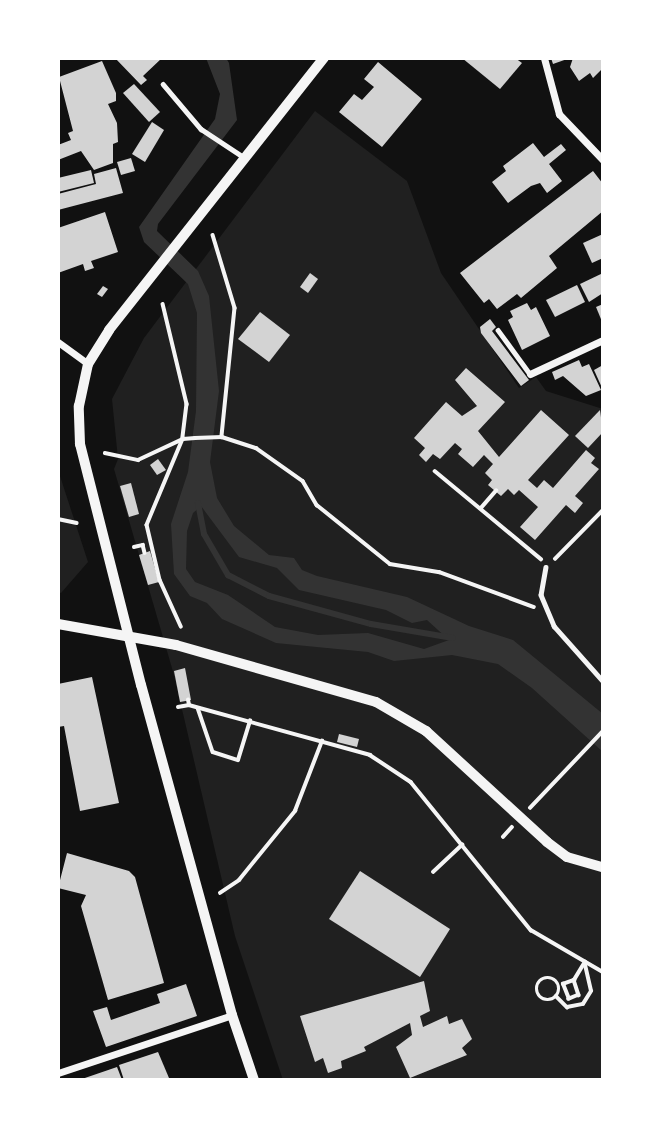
<!DOCTYPE html>
<html>
<head>
<meta charset="utf-8">
<style>
  body { margin:0 }
  #map { position:relative; width:661px; height:1138px; overflow:hidden; background:#111; font-family:Barlow,sans-serif }
  div>[style] { position:absolute }
  [style*='--x'] { left:calc(var(--x)*1px); top:calc(var(--y)*1px); width:calc(var(--w)*1px); rotate:calc(var(--a)*1deg) }
  .green>* { inset:0; background:#202020 }
  .water>* { inset:0; background:#333 }
  .stream>* { height:6px; margin:-3px; padding:0 3px; transform-origin:3px; border-radius:3px; background:#333 }
  .building>* { inset:0; background:#d3d3d3 }
  .path>* { height:3.5px; margin:-1.75px; padding:0 1.75px; transform-origin:1.75px; border-radius:1.75px; background:#f5f5f5 }
  .path>.ring { margin:-1.75px; padding:0; box-sizing:content-box; background:none; border:3.5px solid #f5f5f5; border-radius:50% }
  .service>* { height:4.5px; margin:-2.25px; padding:0 2.25px; transform-origin:2.25px; border-radius:2.25px; background:#f5f5f5 }
  .minor>* { height:7px; margin:-3.5px; padding:0 3.5px; transform-origin:3.5px; border-radius:3.5px; background:#f5f5f5 }
  .tertiary>* { height:10px; margin:-5px; padding:0 5px; transform-origin:5px; border-radius:5px; background:#f5f5f5 }
  span { translate:-50% -50%; white-space:nowrap; text-align:center; line-height:1.15; -webkit-text-stroke:5px #fff; paint-order:stroke }
  .frame { position:absolute; inset:0; border:60px solid #fff; pointer-events:none }
</style>
</head>
<body>
<div id="map">
  <div class="green">
    <i style="clip-path:polygon(315px 111px,407px 181px,441px 273px,519px 388px,536px 377px,546px 391px,603px 409px,603px 1080px,283px 1080px,235px 936px,174px 675px,114px 469px,118px 459px,112px 399px,144px 338px)"></i>
    <i style="clip-path:polygon(58px 470px,88px 562px,61px 593px,58px 592px)"></i>
  </div>
  <div class="water">
    <i style="clip-path:polygon(evenodd,206px 58px,226px 58px,229px 63px,237px 120px,158px 224px,157px 231px,198px 271px,209px 296px,219px 391px,210px 462px,217px 498px,234px 526px,269px 555px,294px 558px,302px 570px,317px 576px,407px 597px,469px 626px,513px 640px,603px 714px,603px 752px,532px 688px,498px 664px,452px 655px,394px 661px,368px 652px,276px 643px,222px 619px,207px 603px,190px 596px,174px 574px,171px 524px,188px 472px,196px 411px,197px 313px,188px 284px,144px 242px,139px 227px,215px 119px,220px 94px,206px 58px,201px 506px,239px 557px,277px 568px,299px 590px,386px 610px,412px 623px,427px 620px,449px 640px,424px 649px,368px 633px,318px 635px,275px 627px,228px 595px,195px 582px,186px 569px,187px 531px,193px 513px,201px 506px)"></i>
  </div>
  <div class="stream">
    <i style="--x:198;--y:503;--w:32;--a:79"></i>
    <i style="--x:204;--y:534;--w:48;--a:59.7"></i>
    <i style="--x:228;--y:575;--w:46;--a:27.1"></i>
    <i style="--x:269;--y:596;--w:106;--a:15.4"></i>
    <i style="--x:371;--y:624;--w:83;--a:9.7"></i>
  </div>
  <div class="building">
    <i style="clip-path:polygon(115px 58px,162px 58px,143px 76px,147px 80px,141px 85px)"></i>
    <i style="clip-path:polygon(462px 58px,515px 58px,522px 63px,500px 89px)"></i>
    <i style="clip-path:polygon(551px 58px,570px 58px,553px 64px)"></i>
    <i style="clip-path:polygon(573px 58px,603px 58px,603px 68px,593px 78px,590px 73px,579px 81px,570px 67px)"></i>
    <i style="clip-path:polygon(102px 61px,116px 93px,116px 101px,108px 104px,117px 123px,118px 142px,113px 144px,113px 163px,94px 170px,81px 151px,58px 160px,58px 145px,71px 140px,68px 133px,73px 131px,59px 77px)"></i>
    <i style="clip-path:polygon(378px 62px,422px 99px,382px 147px,339px 112px,354px 94px,362px 100px,374px 87px,364px 79px)"></i>
    <i style="clip-path:polygon(134px 84px,160px 112px,149px 122px,123px 93px)"></i>
    <i style="clip-path:polygon(152px 122px,164px 130px,145px 162px,132px 154px)"></i>
    <i style="clip-path:polygon(533px 143px,544px 157px,561px 144px,566px 150px,549px 164px,562px 181px,547px 193px,540px 183px,531px 186px,508px 203px,492px 182px,506px 171px,503px 166px)"></i>
    <i style="clip-path:polygon(131px 158px,135px 171px,121px 175px,117px 162px)"></i>
    <i style="clip-path:polygon(116px 168px,123px 193px,58px 210px,58px 194px,96px 184px,94px 174px)"></i>
    <i style="clip-path:polygon(91px 170px,94px 183px,58px 192px,58px 178px)"></i>
    <i style="clip-path:polygon(593px 171px,603px 184px,603px 211px,549px 256px,557px 268px,521px 298px,517px 294px,497px 309px,489px 299px,484px 303px,460px 273px)"></i>
    <i style="clip-path:polygon(105px 212px,118px 252px,91px 261px,94px 268px,85px 271px,83px 264px,58px 273px,58px 228px)"></i>
    <i style="clip-path:polygon(603px 234px,603px 258px,592px 263px,583px 243px)"></i>
    <i style="clip-path:polygon(310px 273px,318px 279px,308px 293px,300px 287px)"></i>
    <i style="clip-path:polygon(603px 273px,603px 293px,589px 302px,580px 284px)"></i>
    <i style="clip-path:polygon(577px 285px,585px 302px,555px 317px,546px 300px)"></i>
    <i style="clip-path:polygon(103px 286px,108px 289px,102px 297px,97px 294px)"></i>
    <i style="clip-path:polygon(527px 303px,531px 310px,536px 307px,550px 336px,522px 350px,508px 320px,513px 317px,510px 311px)"></i>
    <i style="clip-path:polygon(603px 304px,603px 324px,596px 307px)"></i>
    <i style="clip-path:polygon(260px 312px,290px 335px,269px 362px,238px 339px)"></i>
    <i style="clip-path:polygon(490px 319px,496px 327px,492px 331px,529px 380px,521px 386px,481px 333px,480px 327px)"></i>
    <i style="clip-path:polygon(579px 360px,582px 367px,589px 364px,601px 390px,586px 396px,563px 376px,555px 380px,552px 372px)"></i>
    <i style="clip-path:polygon(603px 365px,603px 390px,594px 370px)"></i>
    <i style="clip-path:polygon(466px 368px,505px 402px,478px 431px,499px 457px,541px 410px,569px 435px,528px 480px,537px 488px,544px 480px,553px 488px,586px 450px,595px 458px,591px 463px,599px 469px,575px 496px,583px 503px,575px 513px,566px 505px,535px 540px,520px 527px,538px 507px,519px 490px,514px 495px,508px 489px,501px 496px,488px 485px,492px 480px,485px 473px,493px 464px,484px 455px,473px 467px,458px 454px,462px 449px,455px 443px,440px 459px,433px 454px,426px 462px,419px 455px,425px 448px,414px 438px,446px 402px,462px 416px,477px 406px,455px 380px)"></i>
    <i style="clip-path:polygon(600px 410px,603px 432px,588px 448px,575px 436px)"></i>
    <i style="clip-path:polygon(158px 459px,166px 470px,157px 475px,150px 465px)"></i>
    <i style="clip-path:polygon(131px 483px,139px 514px,129px 517px,120px 486px)"></i>
    <i style="clip-path:polygon(150px 551px,159px 582px,148px 585px,139px 555px)"></i>
    <i style="clip-path:polygon(185px 668px,191px 700px,180px 702px,174px 671px)"></i>
    <i style="clip-path:polygon(92px 677px,119px 803px,80px 811px,64px 726px,58px 727px,58px 684px)"></i>
    <i style="clip-path:polygon(339px 734px,359px 739px,357px 747px,337px 742px)"></i>
    <i style="clip-path:polygon(67px 853px,129px 871px,135px 877px,164px 983px,108px 1000px,81px 906px,86px 895px,58px 888px)"></i>
    <i style="clip-path:polygon(360px 871px,450px 929px,420px 977px,329px 919px)"></i>
    <i style="clip-path:polygon(424px 981px,430px 1011px,420px 1016px,423px 1027px,447px 1016px,449px 1024px,462px 1019px,472px 1039px,462px 1048px,467px 1055px,410px 1078px,396px 1047px,412px 1035px,410px 1023px,364px 1047px,366px 1051px,341px 1061px,342px 1068px,328px 1073px,323px 1058px,315px 1062px,300px 1016px)"></i>
    <i style="clip-path:polygon(186px 984px,197px 1016px,106px 1047px,93px 1011px,107px 1007px,111px 1020px,160px 1003px,157px 994px)"></i>
    <i style="clip-path:polygon(158px 1052px,169px 1078px,124px 1080px,119px 1065px)"></i>
    <i style="clip-path:polygon(117px 1067px,122px 1080px,79px 1080px)"></i>
  </div>
  <div class="path">
    <i style="--x:213;--y:235;--w:76;--a:73.2"></i>
    <i style="--x:235;--y:308;--w:130;--a:95.8"></i>
    <i style="--x:163;--y:304;--w:103;--a:76.5"></i>
    <i style="--x:187;--y:404;--w:35;--a:97"></i>
    <i style="--x:183;--y:439;--w:93;--a:112.7"></i>
    <i style="--x:147;--y:525;--w:57;--a:76.7"></i>
    <i style="--x:160;--y:580;--w:51;--a:65.5"></i>
    <i style="--x:105;--y:453;--w:34;--a:12"></i>
    <i style="--x:138;--y:460;--w:50;--a:-25"></i>
    <i style="--x:183;--y:439;--w:12;--a:-5"></i>
    <i style="--x:195;--y:438;--w:27;--a:-2"></i>
    <i style="--x:222;--y:437;--w:36;--a:18"></i>
    <i style="--x:256;--y:448;--w:57;--a:35.1"></i>
    <i style="--x:303;--y:481;--w:28;--a:60"></i>
    <i style="--x:317;--y:505;--w:94;--a:38.9"></i>
    <i style="--x:390;--y:564;--w:50;--a:9.3"></i>
    <i style="--x:439;--y:572;--w:101;--a:20.2"></i>
    <i style="--x:435;--y:471;--w:138;--a:39.7"></i>
    <i style="--x:481;--y:508;--w:23;--a:-49"></i>
    <i style="--x:58;--y:519;--w:19;--a:12"></i>
    <i style="--x:134;--y:547;--w:9;--a:-13"></i>
    <i style="--x:143;--y:545;--w:8;--a:76"></i>
    <i style="--x:555;--y:559;--w:69;--a:-45.6"></i>
    <i style="--x:189;--y:705;--w:188;--a:15.4"></i>
    <i style="--x:370;--y:755;--w:49;--a:33.4"></i>
    <i style="--x:411;--y:782;--w:191;--a:51"></i>
    <i style="--x:531;--y:930;--w:83;--a:30.3"></i>
    <i style="--x:178;--y:707;--w:11;--a:-10"></i>
    <i style="--x:189;--y:705;--w:5;--a:-101"></i>
    <i style="--x:198;--y:708;--w:46;--a:71.2"></i>
    <i style="--x:213;--y:752;--w:26;--a:18"></i>
    <i style="--x:238;--y:760;--w:41;--a:-72.9"></i>
    <i style="--x:530;--y:808;--w:106;--a:-46.5"></i>
    <i style="--x:503;--y:837;--w:13;--a:-48"></i>
    <i style="--x:433;--y:872;--w:40;--a:-43"></i>
    <i style="--x:220;--y:893;--w:23;--a:-34"></i>
    <i style="--x:239;--y:880;--w:89;--a:-50.9"></i>
    <i style="--x:295;--y:811;--w:75;--a:-68.9"></i>
    <i class="ring" style="left:537px;top:978px;width:18.5px;height:18.5px"></i>
    <i style="--x:574;--y:980;--w:16;--a:72"></i>
    <i style="--x:579;--y:995;--w:11;--a:158"></i>
    <i style="--x:569;--y:999;--w:16;--a:-112"></i>
    <i style="--x:563;--y:984;--w:12;--a:-20"></i>
    <i style="--x:574;--y:980;--w:21;--a:-59"></i>
    <i style="--x:556;--y:996;--w:16;--a:45"></i>
    <i style="--x:567;--y:1007;--w:16;--a:-11"></i>
    <i style="--x:583;--y:1004;--w:15;--a:-58"></i>
    <i style="--x:591;--y:991;--w:27;--a:-103"></i>
  </div>
  <div class="service">
    <i style="--x:163;--y:84;--w:59;--a:49.8"></i>
    <i style="--x:201;--y:129;--w:53;--a:33.4"></i>
    <i style="--x:498;--y:330;--w:54;--a:54"></i>
    <i style="--x:546;--y:567;--w:28;--a:100"></i>
    <i style="--x:541;--y:595;--w:34;--a:67"></i>
    <i style="--x:554;--y:626;--w:74;--a:48.3"></i>
  </div>
  <div class="minor">
    <i style="--x:544;--y:58;--w:58;--a:75"></i>
    <i style="--x:559;--y:114;--w:64;--a:46.3"></i>
    <i style="--x:58;--y:342;--w:37;--a:36"></i>
    <i style="--x:530;--y:374;--w:81;--a:-25"></i>
    <i style="--x:58;--y:1073;--w:183;--a:-18.4"></i>
  </div>
  <div class="tertiary">
    <i style="--x:58;--y:624;--w:120;--a:10.1"></i>
    <i style="--x:176;--y:645;--w:208;--a:15.9"></i>
    <i style="--x:376;--y:702;--w:58;--a:30.1"></i>
    <i style="--x:426;--y:731;--w:164;--a:42.5"></i>
    <i style="--x:547;--y:842;--w:25;--a:37"></i>
    <i style="--x:567;--y:857;--w:37;--a:16"></i>
    <i style="--x:254;--y:1080;--w:69;--a:-108.7"></i>
    <i style="--x:232;--y:1015;--w:342;--a:-105.4"></i>
    <i style="--x:141;--y:685;--w:249;--a:-104.2"></i>
    <i style="--x:80;--y:444;--w:38;--a:-92"></i>
    <i style="--x:79;--y:406;--w:43;--a:-77.9"></i>
    <i style="--x:88;--y:364;--w:40;--a:-58"></i>
    <i style="--x:109;--y:330;--w:347;--a:-51.7"></i>
  </div>
  <div class="frame"></div>
</div>
</body>
</html>
